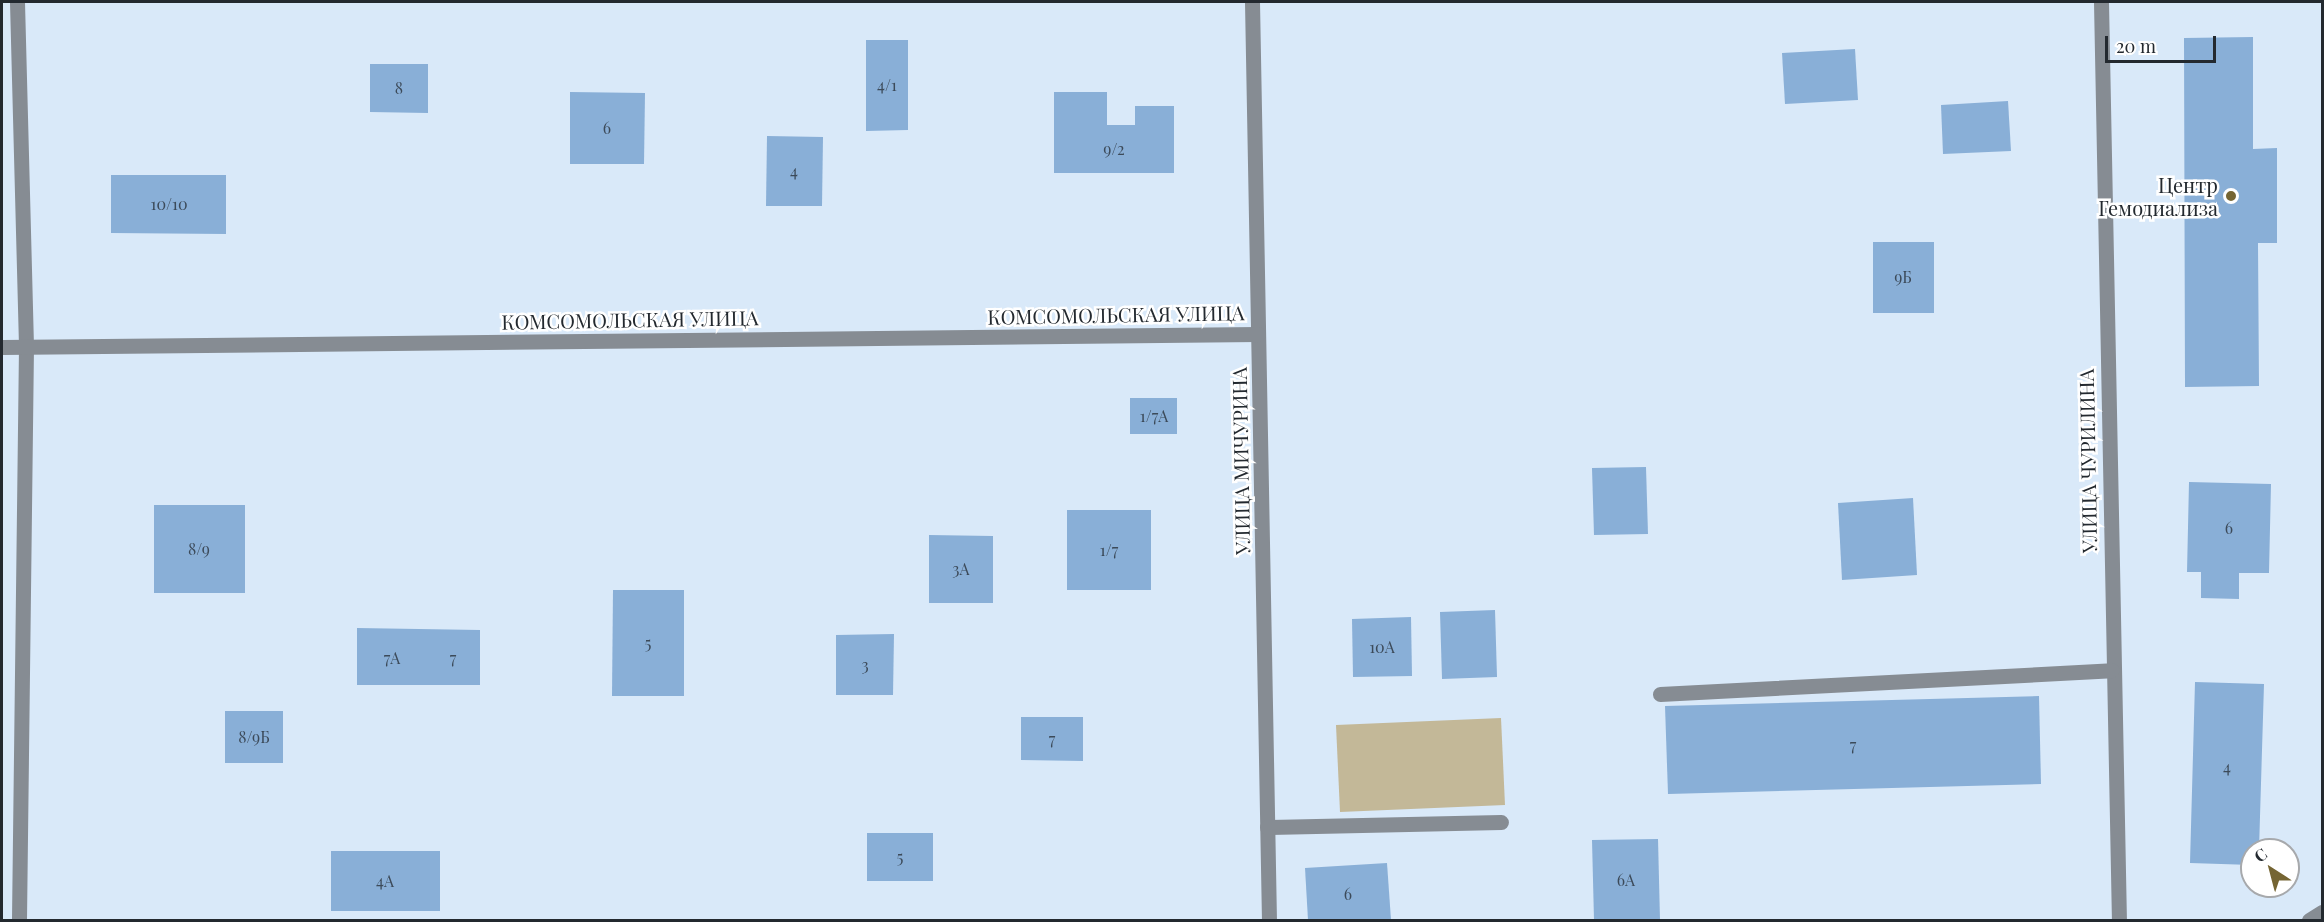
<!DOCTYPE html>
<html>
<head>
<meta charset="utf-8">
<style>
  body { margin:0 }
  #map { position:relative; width:2324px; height:922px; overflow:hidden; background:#d9e9f9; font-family:"Playfair Display",serif }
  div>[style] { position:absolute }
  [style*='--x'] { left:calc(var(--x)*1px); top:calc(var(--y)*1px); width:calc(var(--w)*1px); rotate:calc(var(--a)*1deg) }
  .green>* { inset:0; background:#c3b898 }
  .building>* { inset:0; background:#89afd7 }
  .minor>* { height:15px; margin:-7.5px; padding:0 7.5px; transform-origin:7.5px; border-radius:7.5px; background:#868c93 }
  .dots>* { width:16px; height:16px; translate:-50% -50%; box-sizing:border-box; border:3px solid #fff; border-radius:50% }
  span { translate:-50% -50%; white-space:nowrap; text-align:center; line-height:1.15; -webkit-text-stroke:5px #fff; paint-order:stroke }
  .number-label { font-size:16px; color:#3c4a59 }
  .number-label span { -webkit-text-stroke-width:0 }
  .poi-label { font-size:20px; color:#23292f }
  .right { translate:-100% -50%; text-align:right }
  .street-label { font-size:20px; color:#23292f }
  .frame { position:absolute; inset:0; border:3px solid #23292f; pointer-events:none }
  .north { position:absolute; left:2240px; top:838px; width:60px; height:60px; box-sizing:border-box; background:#fff; border:2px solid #a7a9ac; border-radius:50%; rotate:324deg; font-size:16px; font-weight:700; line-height:24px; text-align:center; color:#23292f }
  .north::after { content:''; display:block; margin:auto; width:21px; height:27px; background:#756533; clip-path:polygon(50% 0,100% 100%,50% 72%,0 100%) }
  .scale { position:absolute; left:2105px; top:36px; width:111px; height:27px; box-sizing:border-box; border:3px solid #23292f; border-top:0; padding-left:8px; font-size:18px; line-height:21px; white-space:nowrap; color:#23292f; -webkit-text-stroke:4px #fff; paint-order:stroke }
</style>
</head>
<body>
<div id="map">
  <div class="green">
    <i style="clip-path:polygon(1501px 718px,1505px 805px,1340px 812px,1336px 725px)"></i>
  </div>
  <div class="building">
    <i style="clip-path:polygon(2253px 37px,2253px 149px,2277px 148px,2277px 243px,2258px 243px,2259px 386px,2185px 387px,2184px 38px)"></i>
    <i style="clip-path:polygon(866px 40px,908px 40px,908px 130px,866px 131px)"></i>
    <i style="clip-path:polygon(1855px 49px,1858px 100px,1785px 104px,1782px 53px)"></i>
    <i style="clip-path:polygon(370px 64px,428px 64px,428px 113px,370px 112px)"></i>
    <i style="clip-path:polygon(570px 92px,645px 93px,644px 164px,570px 164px)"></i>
    <i style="clip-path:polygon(1054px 92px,1107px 92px,1107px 125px,1135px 125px,1135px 106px,1174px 106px,1174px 173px,1054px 173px)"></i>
    <i style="clip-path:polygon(2008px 101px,2011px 151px,1943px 154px,1941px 105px)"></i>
    <i style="clip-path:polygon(767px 136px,823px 137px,822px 206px,766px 206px)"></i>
    <i style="clip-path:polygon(111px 175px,226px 175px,226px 234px,111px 233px)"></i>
    <i style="clip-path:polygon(1873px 242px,1934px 242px,1934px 313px,1873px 313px)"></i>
    <i style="clip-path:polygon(1130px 398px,1177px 398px,1177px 434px,1130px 434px)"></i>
    <i style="clip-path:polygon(1646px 467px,1648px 534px,1594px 535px,1592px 468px)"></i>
    <i style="clip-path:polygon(2189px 482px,2271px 484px,2269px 573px,2239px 573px,2239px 599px,2201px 598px,2201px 572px,2187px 572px)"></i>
    <i style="clip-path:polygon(1913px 498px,1917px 575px,1842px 580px,1838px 503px)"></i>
    <i style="clip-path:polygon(154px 505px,245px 505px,245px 593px,154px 593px)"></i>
    <i style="clip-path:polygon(1067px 510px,1151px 510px,1151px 590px,1067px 590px)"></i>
    <i style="clip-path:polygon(929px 535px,993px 536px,993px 603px,929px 603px)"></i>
    <i style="clip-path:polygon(613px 590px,684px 590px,684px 696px,612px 696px)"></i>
    <i style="clip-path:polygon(1495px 610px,1497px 677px,1442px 679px,1440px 612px)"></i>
    <i style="clip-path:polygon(1411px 617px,1412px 676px,1353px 677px,1352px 619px)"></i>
    <i style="clip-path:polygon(357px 628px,480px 630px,480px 685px,357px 685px)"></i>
    <i style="clip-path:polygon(894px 634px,893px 695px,836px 695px,836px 635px)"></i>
    <i style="clip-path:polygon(2195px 682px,2264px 684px,2259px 850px,2252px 850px,2252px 865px,2190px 863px)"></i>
    <i style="clip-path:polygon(2039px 696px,2041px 784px,1668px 794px,1665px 706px)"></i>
    <i style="clip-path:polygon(225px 711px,283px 711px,283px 763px,225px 763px)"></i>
    <i style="clip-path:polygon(1021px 717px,1083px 717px,1083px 761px,1021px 760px)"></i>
    <i style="clip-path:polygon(867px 833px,933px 833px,933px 881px,867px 881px)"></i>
    <i style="clip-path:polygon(1658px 839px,1660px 920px,1594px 920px,1592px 840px)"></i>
    <i style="clip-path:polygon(331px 851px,440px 851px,440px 911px,331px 911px)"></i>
    <i style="clip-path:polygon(1387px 863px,1391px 920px,1308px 920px,1305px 868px)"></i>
  </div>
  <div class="minor">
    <i style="--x:17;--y:2;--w:344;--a:88.5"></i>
    <i style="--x:26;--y:346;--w:574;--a:90.7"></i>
    <i style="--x:1252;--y:2;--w:918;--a:88.94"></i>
    <i style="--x:2101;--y:2;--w:918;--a:88.88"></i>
    <i style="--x:2;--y:347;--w:1256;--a:-0.59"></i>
    <i style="--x:1660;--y:694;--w:452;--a:-3"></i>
    <i style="--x:1267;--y:827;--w:234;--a:-1.2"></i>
    <i style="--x:2309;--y:920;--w:15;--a:-32"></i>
  </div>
  <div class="dots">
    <i style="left:2231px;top:196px;background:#756533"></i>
  </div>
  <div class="number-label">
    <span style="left:887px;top:85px">4/1</span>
    <span style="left:399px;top:88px">8</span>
    <span style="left:607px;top:128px">6</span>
    <span style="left:1114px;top:149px">9/2</span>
    <span style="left:794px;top:171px">4</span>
    <span style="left:169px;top:204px">10/10</span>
    <span style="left:1903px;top:277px">9Б</span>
    <span style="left:1154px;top:416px">1/7А</span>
    <span style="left:2229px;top:528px">6</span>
    <span style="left:199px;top:549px">8/9</span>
    <span style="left:1109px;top:550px">1/7</span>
    <span style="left:961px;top:569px">3А</span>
    <span style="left:648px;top:643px">5</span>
    <span style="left:1382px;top:647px">10А</span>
    <span style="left:392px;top:658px">7А</span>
    <span style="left:453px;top:658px">7</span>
    <span style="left:865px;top:665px">3</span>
    <span style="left:254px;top:737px">8/9Б</span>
    <span style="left:1052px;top:739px">7</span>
    <span style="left:1853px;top:745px">7</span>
    <span style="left:2227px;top:767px">4</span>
    <span style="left:900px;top:857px">5</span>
    <span style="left:1626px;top:880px">6А</span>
    <span style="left:385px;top:881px">4А</span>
    <span style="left:1348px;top:894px">6</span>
  </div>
  <div class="poi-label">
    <span class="right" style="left:2218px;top:196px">Центр<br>Гемодиализа</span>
  </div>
  <div class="street-label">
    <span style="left:1116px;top:314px;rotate:-1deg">КОМСОМОЛЬСКАЯ УЛИЦА</span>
    <span style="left:630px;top:319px;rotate:-1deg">КОМСОМОЛЬСКАЯ УЛИЦА</span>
    <span style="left:1240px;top:461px;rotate:-91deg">УЛИЦА МИЧУРИНА</span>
    <span style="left:2087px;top:461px;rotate:-91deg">УЛИЦА ЧУРИЛИНА</span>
  </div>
  <div class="frame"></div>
  <div class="north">С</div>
  <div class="scale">20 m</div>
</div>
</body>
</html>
